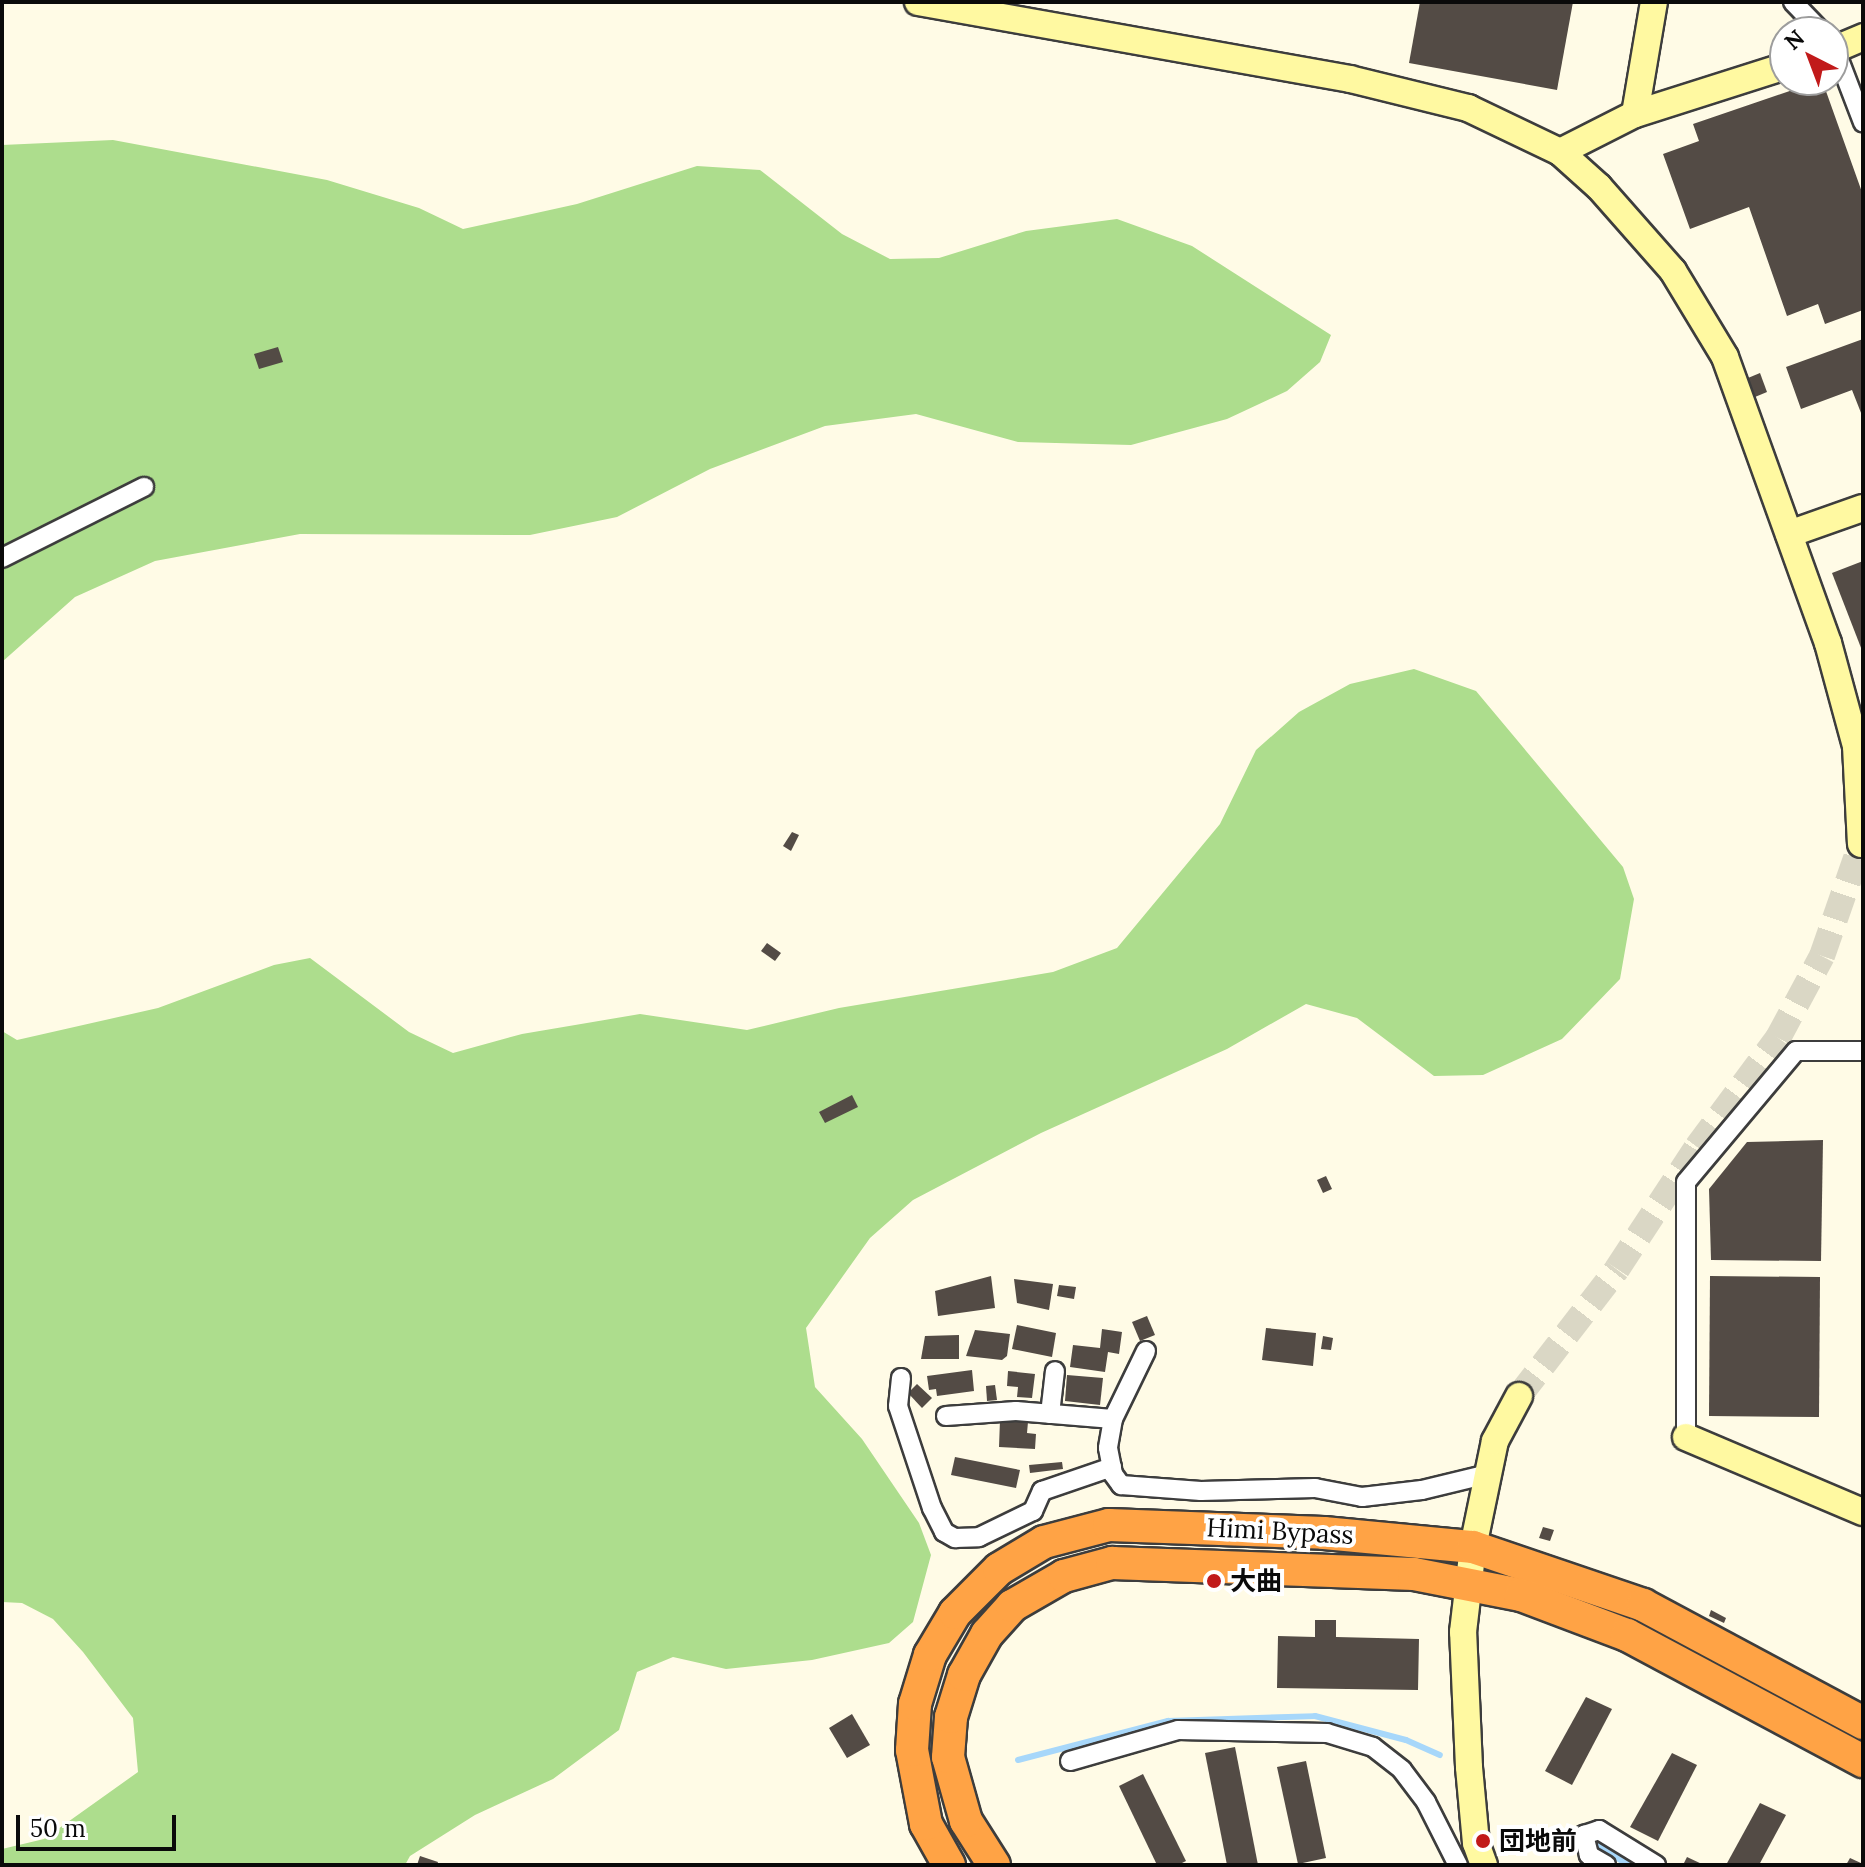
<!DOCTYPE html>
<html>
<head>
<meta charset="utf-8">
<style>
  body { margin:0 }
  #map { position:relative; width:1865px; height:1867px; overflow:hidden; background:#fffbe6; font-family:Lora,"Noto Sans JP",serif }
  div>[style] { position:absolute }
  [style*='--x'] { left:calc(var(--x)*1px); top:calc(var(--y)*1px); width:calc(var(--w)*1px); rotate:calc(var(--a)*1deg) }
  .forest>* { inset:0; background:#addd8d }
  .stream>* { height:6px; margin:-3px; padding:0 3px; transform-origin:3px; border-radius:3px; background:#a7d7fa }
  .building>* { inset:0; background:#534b45 }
  .secondary-tunnel>* { height:26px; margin-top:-13px; transform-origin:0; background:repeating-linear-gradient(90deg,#dad7c5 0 26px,transparent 0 39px) }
  .roads { filter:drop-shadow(2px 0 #3d3d3d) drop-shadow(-2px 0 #3d3d3d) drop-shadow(0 2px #3d3d3d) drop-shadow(0 -2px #3d3d3d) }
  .street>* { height:18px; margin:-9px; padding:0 9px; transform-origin:9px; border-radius:9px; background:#fff }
  .secondary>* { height:26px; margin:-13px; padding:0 13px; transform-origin:13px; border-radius:13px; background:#fff9a1 }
  .highway>* { height:32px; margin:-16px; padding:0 16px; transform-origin:16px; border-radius:16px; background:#ffa345 }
  .dots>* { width:22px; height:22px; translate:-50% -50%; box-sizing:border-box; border:4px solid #fff; border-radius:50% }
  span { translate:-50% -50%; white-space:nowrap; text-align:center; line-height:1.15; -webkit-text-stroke:8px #fff; paint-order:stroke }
  .street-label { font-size:26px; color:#0a0a0a }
  .poi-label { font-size:26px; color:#0a0a0a; font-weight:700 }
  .left { translate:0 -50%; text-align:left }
  .frame { position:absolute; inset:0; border:4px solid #0a0a0a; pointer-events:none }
  .north { position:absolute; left:1769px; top:16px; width:80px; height:80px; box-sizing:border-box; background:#fff; border:2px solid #9d9d9d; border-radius:50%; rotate:318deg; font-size:22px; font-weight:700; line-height:32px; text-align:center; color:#0a0a0a }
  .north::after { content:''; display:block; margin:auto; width:28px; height:36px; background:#c11a1a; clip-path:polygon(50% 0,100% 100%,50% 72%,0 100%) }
  .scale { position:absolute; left:16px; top:1815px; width:160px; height:36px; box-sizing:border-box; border:4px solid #0a0a0a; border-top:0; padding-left:10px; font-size:24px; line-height:28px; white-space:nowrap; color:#0a0a0a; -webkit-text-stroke:6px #fff; paint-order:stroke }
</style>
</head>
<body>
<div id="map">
  <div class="forest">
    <i style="clip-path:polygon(113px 140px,327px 180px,419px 208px,463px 229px,577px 204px,697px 166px,760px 170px,842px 234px,890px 259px,939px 258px,1026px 231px,1117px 219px,1192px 246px,1331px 335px,1320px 362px,1287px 391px,1227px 419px,1131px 445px,1018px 442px,916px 414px,825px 426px,710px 469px,617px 517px,530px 535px,300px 534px,155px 561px,75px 597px,2px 662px,2px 145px)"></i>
    <i style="clip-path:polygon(1414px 669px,1476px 691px,1623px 867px,1634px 899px,1620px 979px,1562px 1039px,1483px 1075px,1434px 1076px,1357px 1018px,1306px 1004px,1227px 1049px,1041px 1133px,913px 1200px,870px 1238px,806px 1328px,815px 1387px,862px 1439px,919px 1523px,931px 1555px,913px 1622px,889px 1643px,812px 1660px,726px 1669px,673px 1657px,637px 1672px,619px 1730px,553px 1779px,475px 1815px,410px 1856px,405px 1865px,2px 1865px,2px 1849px,44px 1839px,138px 1772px,133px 1718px,83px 1652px,53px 1619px,22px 1603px,2px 1602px,2px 1031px,17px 1040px,158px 1008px,274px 965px,310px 958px,409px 1032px,453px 1053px,522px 1034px,640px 1014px,747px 1030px,839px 1008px,1053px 972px,1117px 948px,1220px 824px,1256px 750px,1299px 712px,1350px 684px)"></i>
  </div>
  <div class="stream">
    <i style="--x:1018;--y:1760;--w:155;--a:-14.6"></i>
    <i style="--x:1168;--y:1721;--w:147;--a:-1.9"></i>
    <i style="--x:1315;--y:1716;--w:94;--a:14.8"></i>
    <i style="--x:1406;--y:1740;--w:37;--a:24"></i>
    <i style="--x:1598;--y:1846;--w:36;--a:32"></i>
  </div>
  <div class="building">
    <i style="clip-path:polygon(1420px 2px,1573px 2px,1557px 90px,1409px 63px)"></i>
    <i style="clip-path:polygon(1822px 80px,1863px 195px,1863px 310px,1825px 324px,1818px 304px,1787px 316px,1749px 207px,1690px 229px,1663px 154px,1699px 141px,1693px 124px)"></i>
    <i style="clip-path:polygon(1863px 339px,1863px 418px,1852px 390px,1801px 409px,1786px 367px)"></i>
    <i style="clip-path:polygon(278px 347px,283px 362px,259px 369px,254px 354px)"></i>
    <i style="clip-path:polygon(1760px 373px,1767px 392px,1755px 397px,1748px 378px)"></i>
    <i style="clip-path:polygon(1863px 561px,1863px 653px,1832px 573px)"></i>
    <i style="clip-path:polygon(792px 832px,799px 835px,791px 851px,783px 846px)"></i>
    <i style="clip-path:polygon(767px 943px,781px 953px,775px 961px,761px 951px)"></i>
    <i style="clip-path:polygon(852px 1095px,858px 1107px,825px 1123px,819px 1112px)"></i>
    <i style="clip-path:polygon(1823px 1140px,1821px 1261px,1711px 1260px,1709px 1189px,1747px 1142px)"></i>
    <i style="clip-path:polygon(1326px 1176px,1332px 1189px,1323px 1193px,1317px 1180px)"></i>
    <i style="clip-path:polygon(991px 1276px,995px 1308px,938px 1316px,935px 1291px)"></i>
    <i style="clip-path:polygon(1710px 1276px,1820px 1277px,1819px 1417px,1709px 1416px)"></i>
    <i style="clip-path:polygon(1014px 1279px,1053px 1284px,1049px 1310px,1017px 1303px)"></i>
    <i style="clip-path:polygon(1059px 1285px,1076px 1287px,1074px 1299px,1057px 1296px)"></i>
    <i style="clip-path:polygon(1147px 1316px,1155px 1335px,1140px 1341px,1132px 1322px)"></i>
    <i style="clip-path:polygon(1017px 1325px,1056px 1333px,1052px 1357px,1012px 1349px)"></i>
    <i style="clip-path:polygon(1266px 1328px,1316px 1333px,1313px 1366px,1262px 1360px)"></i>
    <i style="clip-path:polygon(1102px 1329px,1122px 1332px,1119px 1354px,1108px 1352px,1105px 1372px,1070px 1367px,1073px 1345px,1100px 1348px)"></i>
    <i style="clip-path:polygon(975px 1330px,1010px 1334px,1007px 1356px,1002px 1360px,966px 1356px)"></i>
    <i style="clip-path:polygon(959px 1335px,959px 1359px,921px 1359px,925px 1336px)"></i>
    <i style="clip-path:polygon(1323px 1336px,1333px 1338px,1331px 1350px,1321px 1349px)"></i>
    <i style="clip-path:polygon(972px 1370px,974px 1391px,937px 1396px,936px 1389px,929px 1390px,927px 1376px)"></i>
    <i style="clip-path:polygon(1008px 1371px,1035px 1374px,1032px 1398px,1017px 1397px,1018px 1387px,1007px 1386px)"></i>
    <i style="clip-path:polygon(1067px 1375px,1103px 1378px,1100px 1405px,1065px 1401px)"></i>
    <i style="clip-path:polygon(917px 1384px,932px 1398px,922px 1408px,908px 1393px)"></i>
    <i style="clip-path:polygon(995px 1385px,997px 1400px,987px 1401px,986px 1386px)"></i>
    <i style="clip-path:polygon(1000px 1420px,1028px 1422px,1027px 1433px,1036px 1434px,1035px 1449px,999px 1447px)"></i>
    <i style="clip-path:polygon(955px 1457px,1020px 1470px,1016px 1488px,951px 1475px)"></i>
    <i style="clip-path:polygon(1062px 1462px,1063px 1469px,1030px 1473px,1029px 1465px)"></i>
    <i style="clip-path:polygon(1543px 1527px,1554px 1530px,1550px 1541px,1539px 1538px)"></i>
    <i style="clip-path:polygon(1711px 1610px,1726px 1618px,1724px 1623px,1709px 1616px)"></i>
    <i style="clip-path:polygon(1315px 1620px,1336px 1620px,1336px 1637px,1419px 1639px,1418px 1690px,1277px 1688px,1278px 1636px,1315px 1637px)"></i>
    <i style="clip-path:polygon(1586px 1697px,1612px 1709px,1572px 1785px,1545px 1771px)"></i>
    <i style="clip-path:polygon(852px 1714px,870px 1745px,847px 1758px,829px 1728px)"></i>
    <i style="clip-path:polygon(1235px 1747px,1258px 1865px,1227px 1865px,1205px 1753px)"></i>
    <i style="clip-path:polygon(1672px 1753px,1697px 1765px,1658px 1841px,1630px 1827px)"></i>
    <i style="clip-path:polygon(1306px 1761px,1326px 1858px,1298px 1864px,1277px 1767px)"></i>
    <i style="clip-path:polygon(1143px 1774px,1186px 1861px,1178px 1865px,1157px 1865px,1119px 1786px)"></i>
    <i style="clip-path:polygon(1760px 1803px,1786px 1815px,1759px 1865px,1726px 1865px)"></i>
    <i style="clip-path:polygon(420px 1856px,438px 1862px,437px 1865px,417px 1865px)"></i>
    <i style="clip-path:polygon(1687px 1857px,1704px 1865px,1683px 1865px)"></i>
    <i style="clip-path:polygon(1850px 1858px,1863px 1864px,1863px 1865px,1846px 1865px)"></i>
  </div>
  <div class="secondary-tunnel">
    <i style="--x:1519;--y:1396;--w:160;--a:-52.3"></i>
    <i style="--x:1617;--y:1269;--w:146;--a:-56.7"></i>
    <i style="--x:1697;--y:1147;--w:136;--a:-53.4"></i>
    <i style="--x:1778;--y:1038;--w:93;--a:-61.8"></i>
    <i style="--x:1822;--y:956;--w:119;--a:-70.8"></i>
  </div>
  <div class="roads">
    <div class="street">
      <i style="--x:1793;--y:2;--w:42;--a:46"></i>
      <i style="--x:1833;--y:44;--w:84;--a:69"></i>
      <i style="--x:2;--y:558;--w:159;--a:-26.6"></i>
      <i style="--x:1146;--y:1351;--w:76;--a:115.9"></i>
      <i style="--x:1113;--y:1419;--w:29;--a:100"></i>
      <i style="--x:1108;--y:1448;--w:26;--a:79"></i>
      <i style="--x:1113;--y:1474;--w:14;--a:54"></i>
      <i style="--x:1121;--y:1485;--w:80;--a:4.3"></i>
      <i style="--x:1201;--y:1491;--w:114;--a:-1.5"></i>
      <i style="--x:1315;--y:1488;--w:48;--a:10.8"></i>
      <i style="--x:1362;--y:1497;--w:60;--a:-6.7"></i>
      <i style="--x:1422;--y:1490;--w:68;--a:-13.6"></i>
      <i style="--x:901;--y:1378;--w:28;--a:96"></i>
      <i style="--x:898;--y:1406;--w:108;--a:71.6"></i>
      <i style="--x:932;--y:1508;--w:27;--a:63"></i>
      <i style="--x:944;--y:1532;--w:13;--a:29"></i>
      <i style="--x:955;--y:1538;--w:24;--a:-2"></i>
      <i style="--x:979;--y:1537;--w:60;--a:-25.7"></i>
      <i style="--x:1033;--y:1511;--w:22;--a:-66"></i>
      <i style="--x:1042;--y:1491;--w:74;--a:-18.9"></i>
      <i style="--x:1050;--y:1414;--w:43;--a:-83.4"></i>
      <i style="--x:946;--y:1416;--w:70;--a:-4.1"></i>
      <i style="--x:1016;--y:1411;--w:97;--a:4.7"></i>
      <i style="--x:1686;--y:1437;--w:255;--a:-90"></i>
      <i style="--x:1686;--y:1182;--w:171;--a:-50"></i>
      <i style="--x:1796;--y:1051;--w:67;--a:0"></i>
      <i style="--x:1070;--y:1761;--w:112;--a:-16"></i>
      <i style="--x:1178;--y:1730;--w:149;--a:1.2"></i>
      <i style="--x:1327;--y:1733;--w:48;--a:16.9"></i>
      <i style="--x:1373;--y:1747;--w:37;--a:38"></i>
      <i style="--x:1402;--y:1770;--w:40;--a:53"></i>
      <i style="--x:1426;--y:1802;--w:71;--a:63.1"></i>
      <i style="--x:1606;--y:1865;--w:20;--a:-150"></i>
      <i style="--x:1589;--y:1855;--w:21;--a:-104"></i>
      <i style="--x:1584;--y:1835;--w:16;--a:-18"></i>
      <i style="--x:1599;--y:1830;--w:67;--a:31.6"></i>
    </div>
    <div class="secondary">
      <i style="--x:918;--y:2;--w:439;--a:10.1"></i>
      <i style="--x:1350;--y:79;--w:122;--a:13.8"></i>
      <i style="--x:1468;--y:108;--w:102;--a:25.6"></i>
      <i style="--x:1560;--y:152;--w:52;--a:41.9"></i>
      <i style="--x:1599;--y:187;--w:112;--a:48.6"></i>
      <i style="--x:1673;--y:271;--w:100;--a:58.8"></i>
      <i style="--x:1725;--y:357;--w:304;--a:70.2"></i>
      <i style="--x:1828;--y:643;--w:107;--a:74.8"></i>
      <i style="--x:1856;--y:746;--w:98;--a:87.1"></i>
      <i style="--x:1833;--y:50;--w:33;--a:-23"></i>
      <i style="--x:1635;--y:114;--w:114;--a:-80.4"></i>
      <i style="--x:1560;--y:152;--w:84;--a:-26.9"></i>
      <i style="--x:1635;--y:114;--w:157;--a:-17.7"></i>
      <i style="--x:1789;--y:534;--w:78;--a:-19.4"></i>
      <i style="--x:1686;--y:1437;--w:192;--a:23"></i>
      <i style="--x:1484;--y:1865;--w:23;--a:-110"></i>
      <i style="--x:1476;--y:1843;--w:76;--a:-95.3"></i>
      <i style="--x:1469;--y:1767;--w:135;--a:-92.5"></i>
      <i style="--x:1463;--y:1632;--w:86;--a:-83.3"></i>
      <i style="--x:1473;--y:1547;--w:108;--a:-78.3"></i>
      <i style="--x:1495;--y:1441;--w:51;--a:-61.9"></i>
    </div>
    <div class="highway">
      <i style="--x:949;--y:1865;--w:47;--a:-119.3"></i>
      <i style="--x:926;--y:1824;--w:75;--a:-100.7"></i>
      <i style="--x:912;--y:1750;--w:46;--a:-86.3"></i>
      <i style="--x:915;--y:1704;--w:51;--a:-73"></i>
      <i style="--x:930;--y:1655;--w:49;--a:-59.2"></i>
      <i style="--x:955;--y:1613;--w:62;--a:-45"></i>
      <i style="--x:999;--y:1569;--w:52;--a:-31"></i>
      <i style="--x:1044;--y:1542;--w:67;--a:-14.7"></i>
      <i style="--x:1109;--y:1525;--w:215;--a:2.1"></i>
      <i style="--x:1324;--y:1533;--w:150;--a:5.4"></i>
      <i style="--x:1473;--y:1547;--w:180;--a:18.8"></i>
      <i style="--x:1643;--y:1605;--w:250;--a:28.2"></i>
      <i style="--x:994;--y:1865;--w:52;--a:-122.5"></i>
      <i style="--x:966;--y:1821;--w:66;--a:-105.7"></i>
      <i style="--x:948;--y:1757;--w:40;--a:-85.7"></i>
      <i style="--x:951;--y:1717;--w:44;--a:-72.8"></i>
      <i style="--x:964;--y:1675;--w:47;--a:-60.7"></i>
      <i style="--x:987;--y:1634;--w:38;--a:-48"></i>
      <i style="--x:1012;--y:1606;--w:60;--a:-30"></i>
      <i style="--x:1064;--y:1576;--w:50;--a:-15.2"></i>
      <i style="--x:1112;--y:1563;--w:302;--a:2.1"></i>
      <i style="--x:1414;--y:1574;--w:109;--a:11.1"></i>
      <i style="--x:1521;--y:1595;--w:113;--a:20.7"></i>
      <i style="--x:1627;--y:1635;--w:268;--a:28.1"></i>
    </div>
  </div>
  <div class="dots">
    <i style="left:1214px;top:1581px;background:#c11a1a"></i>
    <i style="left:1483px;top:1841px;background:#c11a1a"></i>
  </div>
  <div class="street-label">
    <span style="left:1280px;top:1531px;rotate:3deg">Himi Bypass</span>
  </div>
  <div class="poi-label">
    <span class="left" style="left:1230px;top:1581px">大曲</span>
    <span class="left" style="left:1499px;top:1841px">団地前</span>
  </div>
  <div class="frame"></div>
  <div class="north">N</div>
  <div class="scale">50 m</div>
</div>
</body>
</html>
